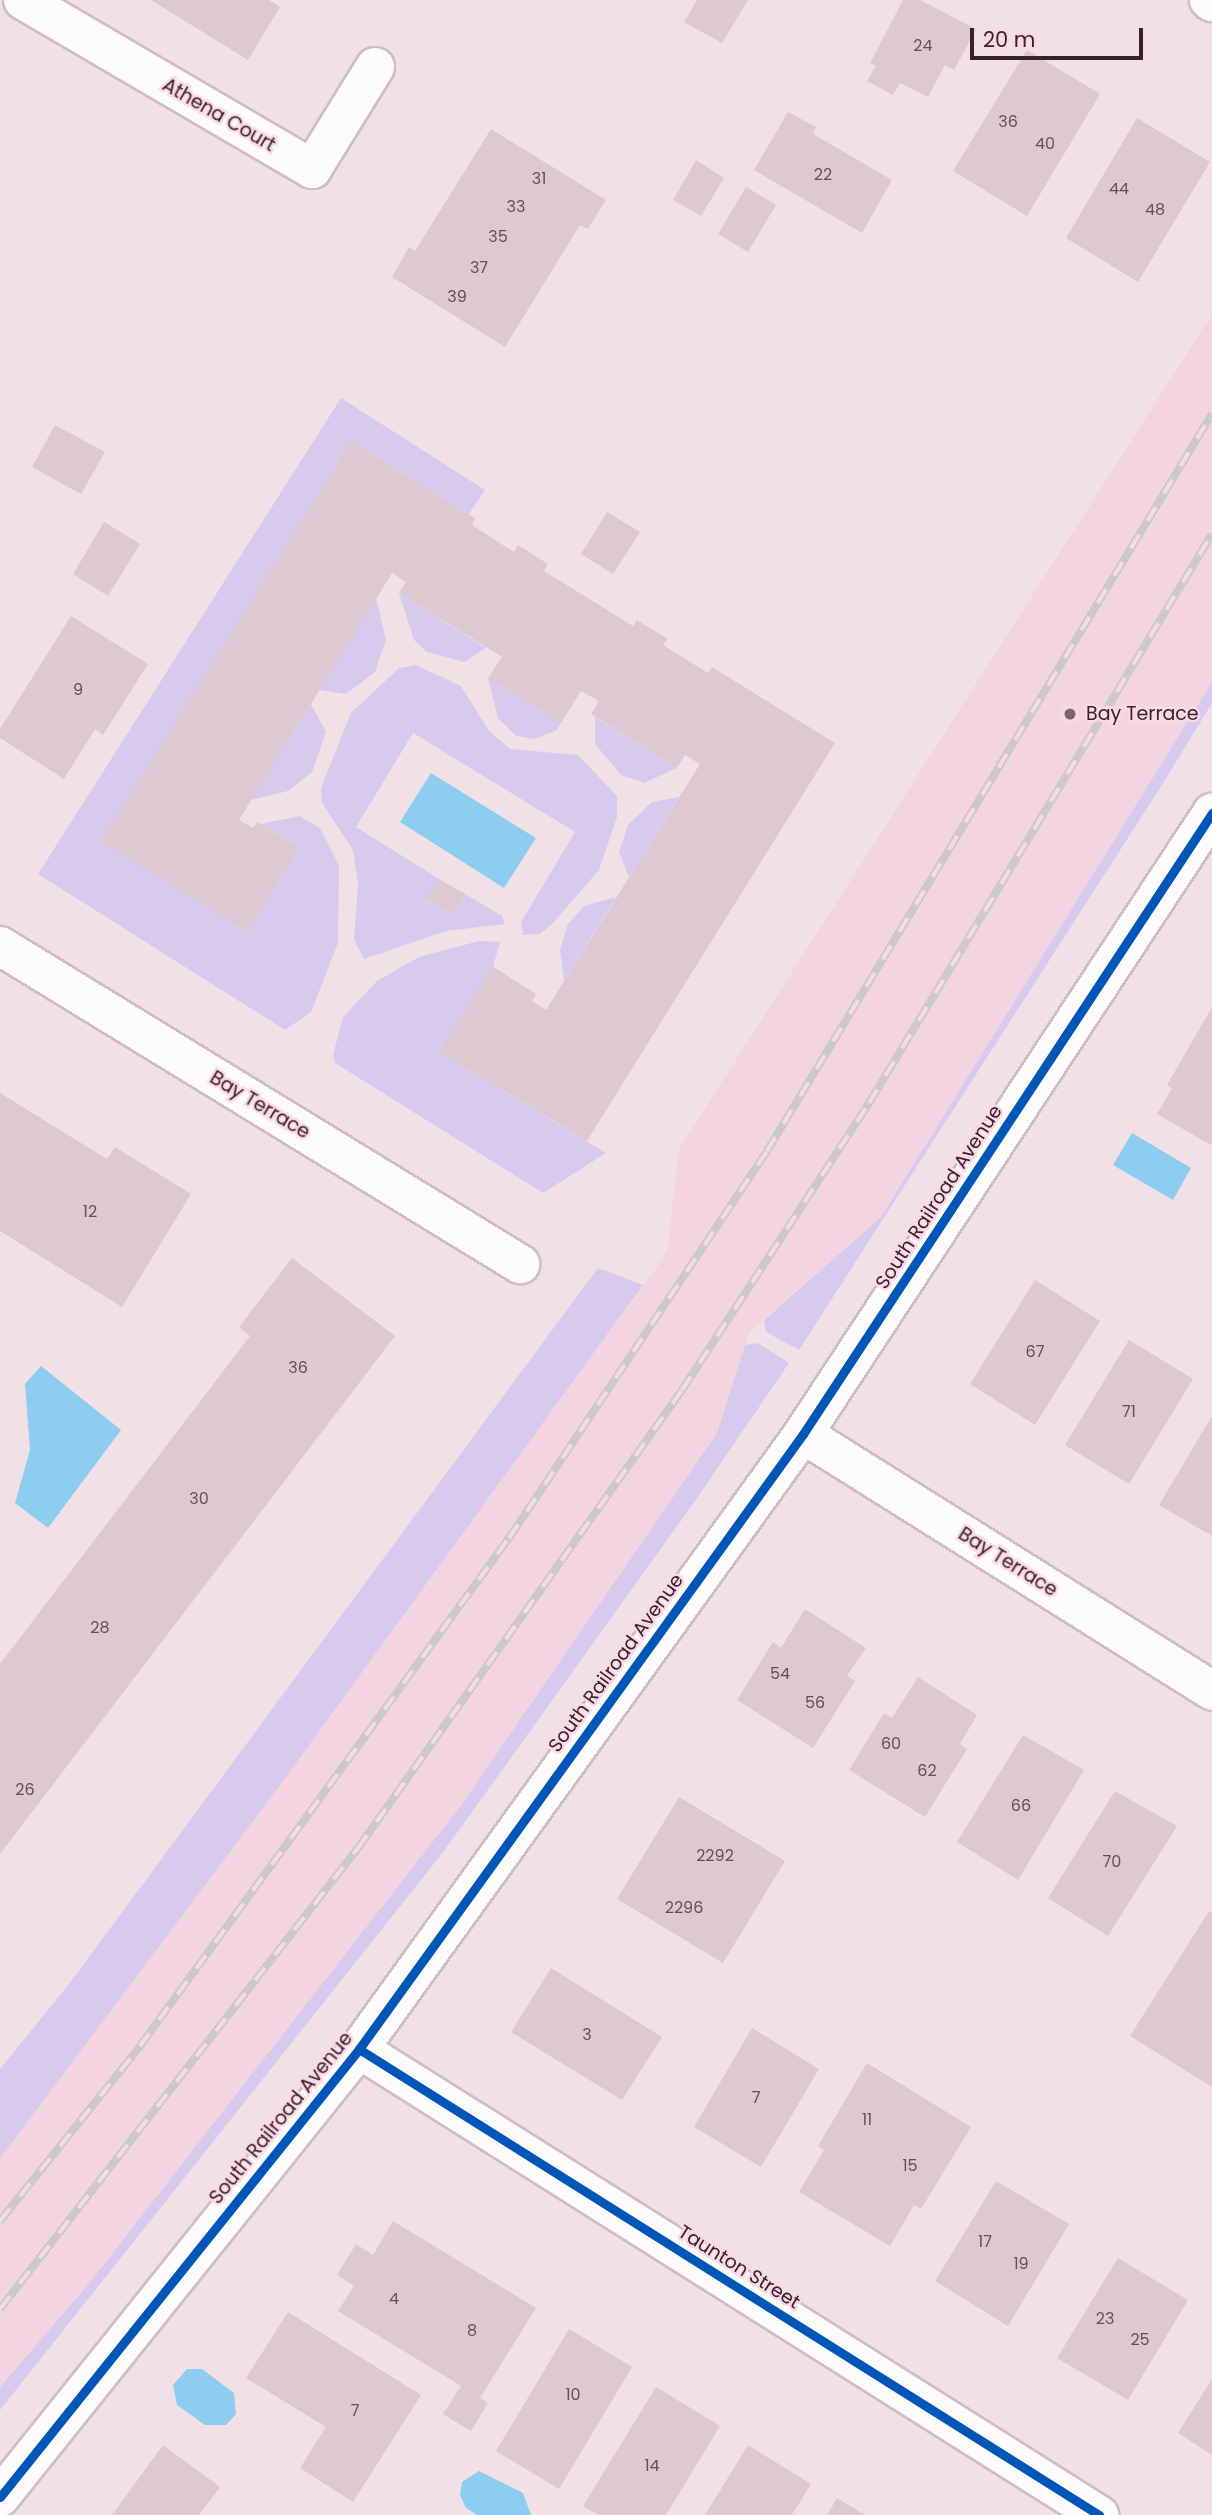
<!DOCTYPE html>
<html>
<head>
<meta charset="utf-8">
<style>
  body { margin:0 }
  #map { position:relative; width:1212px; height:2515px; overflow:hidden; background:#f1e1e7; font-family:Poppins,sans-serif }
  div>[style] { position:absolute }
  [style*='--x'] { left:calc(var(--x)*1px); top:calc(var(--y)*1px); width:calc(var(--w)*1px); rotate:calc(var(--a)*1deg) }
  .built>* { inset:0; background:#f5d4e1 }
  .green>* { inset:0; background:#d7caee }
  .water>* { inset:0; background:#8ccdf0 }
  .building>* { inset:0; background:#dec8d1 }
  .roads { filter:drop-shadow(2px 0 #d1bcc5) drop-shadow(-2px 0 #d1bcc5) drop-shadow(0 2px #d1bcc5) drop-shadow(0 -2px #d1bcc5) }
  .minor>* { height:38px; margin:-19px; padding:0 19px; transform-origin:19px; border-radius:19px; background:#fdfafb }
  .tertiary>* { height:38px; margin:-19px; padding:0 19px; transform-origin:19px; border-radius:19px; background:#fdfafb }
  .rail>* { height:8px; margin-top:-4px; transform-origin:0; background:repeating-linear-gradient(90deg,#f8dae6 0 16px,#cdc8ca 0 32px); box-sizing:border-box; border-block:2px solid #cdc8ca }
  .cycleway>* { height:9px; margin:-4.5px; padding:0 4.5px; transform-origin:4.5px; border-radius:4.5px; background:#0057b8 }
  .dots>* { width:19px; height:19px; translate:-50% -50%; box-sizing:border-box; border:4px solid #f8dae6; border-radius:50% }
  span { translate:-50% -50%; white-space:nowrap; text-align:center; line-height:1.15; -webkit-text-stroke:5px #f8dae6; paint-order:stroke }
  .number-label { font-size:16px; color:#674e59 }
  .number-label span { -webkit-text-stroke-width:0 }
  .street-label { font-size:19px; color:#3b202c }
  .poi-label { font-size:19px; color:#3b202c }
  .left { translate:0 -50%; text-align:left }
  .scale { position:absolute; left:970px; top:28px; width:173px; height:32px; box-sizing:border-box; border:4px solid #3b202c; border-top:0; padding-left:9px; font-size:21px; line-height:24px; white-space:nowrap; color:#3b202c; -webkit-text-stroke:5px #f8dae6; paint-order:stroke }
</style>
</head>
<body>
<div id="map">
  <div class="built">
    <i style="clip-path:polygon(1212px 314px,1212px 682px,881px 1217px,750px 1331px,717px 1433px,462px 1804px,91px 2281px,0 2387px,0 2158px,655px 1270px,667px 1251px,679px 1149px)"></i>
  </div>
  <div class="green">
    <i style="clip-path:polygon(341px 398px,485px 490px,469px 514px,351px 441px,102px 841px,247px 932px,300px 848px,261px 824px,300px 816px,320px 828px,339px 865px,338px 943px,311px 1012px,285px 1030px,38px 874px)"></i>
    <i style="clip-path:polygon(399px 593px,486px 648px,464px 662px,427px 652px,414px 640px)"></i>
    <i style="clip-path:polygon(376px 598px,386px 640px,375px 672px,346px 694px,319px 690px)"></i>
    <i style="clip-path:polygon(416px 665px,461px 686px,489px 731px,510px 749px,578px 755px,617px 796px,617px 817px,599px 870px,552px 924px,540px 934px,523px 935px,521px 922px,575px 832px,413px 733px,356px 827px,439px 879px,427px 900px,452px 914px,465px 894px,502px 916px,505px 924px,446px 931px,364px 959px,354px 940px,358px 884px,353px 850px,322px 803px,321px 788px,351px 713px,399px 668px)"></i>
    <i style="clip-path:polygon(488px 678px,561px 723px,557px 730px,535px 739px,516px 736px,498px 718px)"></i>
    <i style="clip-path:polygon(1212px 682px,1212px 703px,1160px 788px,799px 1350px,766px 1332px,764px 1320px,881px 1217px)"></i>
    <i style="clip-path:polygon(311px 704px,326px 732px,312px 772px,288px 791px,251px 800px)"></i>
    <i style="clip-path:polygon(595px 717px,677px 768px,644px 783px,621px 775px,595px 744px)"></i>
    <i style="clip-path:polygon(679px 797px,629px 877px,619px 852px,628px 825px,652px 802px)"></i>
    <i style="clip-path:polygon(616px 897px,564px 981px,560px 950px,568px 924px,584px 906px)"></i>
    <i style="clip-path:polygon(479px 941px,500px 942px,493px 967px,439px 1052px,606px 1153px,543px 1193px,335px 1063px,333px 1055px,343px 1017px,377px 981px,419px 957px)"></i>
    <i style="clip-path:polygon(598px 1268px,643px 1285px,291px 1770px,0 2158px,0 2069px,69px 1984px)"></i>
    <i style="clip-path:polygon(758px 1343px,789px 1363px,693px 1504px,444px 1851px,0 2410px,0 2387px,91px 2281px,462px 1804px,717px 1433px,745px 1345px)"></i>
  </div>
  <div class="water">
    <i style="clip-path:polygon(431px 773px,536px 838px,504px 888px,400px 822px)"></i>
    <i style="clip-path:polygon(1132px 1133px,1191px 1168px,1173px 1200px,1113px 1165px)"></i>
    <i style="clip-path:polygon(41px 1366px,121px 1430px,48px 1528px,15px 1503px,30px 1450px,25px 1384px)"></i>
    <i style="clip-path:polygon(187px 2369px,202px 2369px,234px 2393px,236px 2414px,226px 2425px,205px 2425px,177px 2405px,173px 2385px)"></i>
    <i style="clip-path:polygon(479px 2471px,523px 2493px,531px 2515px,477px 2515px,466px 2508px,460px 2495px,462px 2482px)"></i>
  </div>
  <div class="building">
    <i style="clip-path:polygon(151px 0,269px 0,280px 7px,248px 60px)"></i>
    <i style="clip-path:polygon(697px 0,748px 0,722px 43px,684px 22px)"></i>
    <i style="clip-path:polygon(903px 0,920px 0,976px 29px,954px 70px,945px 65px,928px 97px,900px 83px,893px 95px,867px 81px,876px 66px,870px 63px)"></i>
    <i style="clip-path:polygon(1027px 50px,1100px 94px,1027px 216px,953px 171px)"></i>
    <i style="clip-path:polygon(788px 112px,816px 127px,813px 134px,892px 180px,862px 233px,754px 170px)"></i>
    <i style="clip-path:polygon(1137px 118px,1210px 162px,1138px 282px,1066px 238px)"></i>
    <i style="clip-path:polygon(491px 129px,606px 200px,588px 229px,580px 225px,505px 347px,392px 277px,409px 247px,415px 251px)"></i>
    <i style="clip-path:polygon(696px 160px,724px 178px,701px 216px,673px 200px)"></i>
    <i style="clip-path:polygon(746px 187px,776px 205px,748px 252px,718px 234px)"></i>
    <i style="clip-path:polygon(55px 425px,105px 452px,81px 494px,32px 467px)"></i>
    <i style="clip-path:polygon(351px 441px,475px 518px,472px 525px,514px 552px,518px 545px,548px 564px,544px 571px,633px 626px,637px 620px,668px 639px,663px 645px,708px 673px,712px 667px,835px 743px,587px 1141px,439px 1052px,492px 966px,536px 994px,532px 1001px,546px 1010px,700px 764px,685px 755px,677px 768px,591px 714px,599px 701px,581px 691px,561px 723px,488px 678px,502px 657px,399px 593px,406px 582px,392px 573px,239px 820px,253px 828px,257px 822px,300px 848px,247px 932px,101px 841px)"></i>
    <i style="clip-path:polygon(607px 512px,640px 532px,613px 574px,581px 554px)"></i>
    <i style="clip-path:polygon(104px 522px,140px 544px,108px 596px,73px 574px)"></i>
    <i style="clip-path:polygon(71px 616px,148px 664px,103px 735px,95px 729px,64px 779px,0 738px,0 729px)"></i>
    <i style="clip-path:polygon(439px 879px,465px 894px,452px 914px,426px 899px)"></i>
    <i style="clip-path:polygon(1212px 1007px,1212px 1143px,1211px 1145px,1157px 1114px,1172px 1088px,1167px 1085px)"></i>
    <i style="clip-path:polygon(0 1093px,107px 1159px,115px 1147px,191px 1194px,122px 1307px,0 1231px)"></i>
    <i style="clip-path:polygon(292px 1258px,395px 1336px,0 1854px,0 1664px,250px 1336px,239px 1327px)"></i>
    <i style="clip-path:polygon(1035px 1280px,1100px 1321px,1035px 1425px,970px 1384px)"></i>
    <i style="clip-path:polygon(1129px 1340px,1193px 1379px,1129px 1484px,1065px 1445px)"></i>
    <i style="clip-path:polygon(1212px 1416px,1212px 1536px,1159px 1505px)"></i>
    <i style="clip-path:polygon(805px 1609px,866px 1648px,847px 1676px,855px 1681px,813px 1748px,737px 1700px,773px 1642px,781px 1648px)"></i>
    <i style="clip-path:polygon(918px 1677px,977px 1715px,960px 1744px,967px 1749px,925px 1817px,849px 1770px,884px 1713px,892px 1718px)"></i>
    <i style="clip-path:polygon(1023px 1735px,1084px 1770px,1018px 1880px,957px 1842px)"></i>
    <i style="clip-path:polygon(1115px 1791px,1177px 1826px,1108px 1936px,1048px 1898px)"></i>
    <i style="clip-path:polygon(679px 1797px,785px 1861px,723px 1963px,617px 1899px)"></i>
    <i style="clip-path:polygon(1209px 1911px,1212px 1913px,1212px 2087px,1130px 2036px)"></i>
    <i style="clip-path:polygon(551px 1968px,662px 2037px,622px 2100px,511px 2032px)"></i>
    <i style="clip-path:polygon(752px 2028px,819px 2069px,761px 2167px,694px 2127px)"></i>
    <i style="clip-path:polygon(867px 2063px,971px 2127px,921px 2209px,914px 2205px,890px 2246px,799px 2192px,824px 2150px,818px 2146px)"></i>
    <i style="clip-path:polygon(996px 2181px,1069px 2224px,1008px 2326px,935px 2281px)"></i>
    <i style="clip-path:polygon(393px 2221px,536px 2308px,480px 2398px,488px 2403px,471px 2431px,443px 2414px,461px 2386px,338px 2311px,354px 2286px,337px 2275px,356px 2244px,373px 2255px)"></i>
    <i style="clip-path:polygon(1118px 2258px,1188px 2300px,1128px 2400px,1057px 2358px)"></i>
    <i style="clip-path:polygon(288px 2312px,421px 2395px,353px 2502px,300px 2468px,326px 2427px,246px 2378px)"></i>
    <i style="clip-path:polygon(569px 2329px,632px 2367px,559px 2489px,496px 2451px)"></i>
    <i style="clip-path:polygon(1212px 2379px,1212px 2455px,1178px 2433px)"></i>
    <i style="clip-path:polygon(656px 2387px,720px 2426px,666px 2515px,598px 2515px,583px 2506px)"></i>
    <i style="clip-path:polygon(163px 2445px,220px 2487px,199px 2515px,112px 2515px)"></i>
    <i style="clip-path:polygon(748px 2445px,811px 2484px,792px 2515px,705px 2515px)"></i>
    <i style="clip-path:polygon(837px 2498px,865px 2515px,827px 2515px)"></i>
  </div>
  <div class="roads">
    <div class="minor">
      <i style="--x:23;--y:0;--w:335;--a:30.3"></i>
      <i style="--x:312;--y:169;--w:120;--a:-58.3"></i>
      <i style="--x:0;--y:946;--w:610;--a:31.45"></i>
      <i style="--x:803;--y:1434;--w:483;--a:32.1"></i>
      <i style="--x:359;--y:2049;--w:875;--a:32.2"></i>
      <i style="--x:0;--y:2497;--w:574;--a:-51.29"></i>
      <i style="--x:359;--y:2049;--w:759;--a:-54.17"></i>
      <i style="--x:803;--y:1434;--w:744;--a:-56.63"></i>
    </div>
    <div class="tertiary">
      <i style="--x:1209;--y:0;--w:4;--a:34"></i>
    </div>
  </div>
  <div class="rail">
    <i style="--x:0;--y:2221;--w:224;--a:-51.3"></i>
    <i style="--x:140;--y:2046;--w:628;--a:-54.01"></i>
    <i style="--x:509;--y:1538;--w:465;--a:-56.3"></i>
    <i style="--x:767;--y:1151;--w:861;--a:-58.88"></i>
    <i style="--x:0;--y:2309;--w:584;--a:-52.17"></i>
    <i style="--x:358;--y:1848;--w:561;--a:-54.72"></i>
    <i style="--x:682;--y:1390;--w:343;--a:-56.9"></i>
    <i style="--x:869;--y:1103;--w:664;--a:-58.92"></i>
  </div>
  <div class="cycleway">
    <i style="--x:359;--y:2049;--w:875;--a:32.2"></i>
    <i style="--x:0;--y:2497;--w:574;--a:-51.29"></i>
    <i style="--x:359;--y:2049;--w:759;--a:-54.17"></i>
    <i style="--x:803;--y:1434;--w:744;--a:-56.63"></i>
  </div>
  <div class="dots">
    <i style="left:1070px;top:714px;background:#7b646d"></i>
  </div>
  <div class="number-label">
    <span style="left:923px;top:46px">24</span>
    <span style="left:1008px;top:122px">36</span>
    <span style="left:1045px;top:144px">40</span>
    <span style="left:823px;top:175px">22</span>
    <span style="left:539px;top:179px">31</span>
    <span style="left:1119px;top:189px">44</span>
    <span style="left:516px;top:207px">33</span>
    <span style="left:1155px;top:210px">48</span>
    <span style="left:498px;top:237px">35</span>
    <span style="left:479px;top:268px">37</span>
    <span style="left:457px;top:297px">39</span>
    <span style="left:78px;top:690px">9</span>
    <span style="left:90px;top:1212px">12</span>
    <span style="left:1035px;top:1352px">67</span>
    <span style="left:298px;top:1368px">36</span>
    <span style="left:1129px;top:1412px">71</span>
    <span style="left:199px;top:1499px">30</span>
    <span style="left:100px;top:1628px">28</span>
    <span style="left:780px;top:1674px">54</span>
    <span style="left:815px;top:1703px">56</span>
    <span style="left:891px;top:1744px">60</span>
    <span style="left:927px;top:1771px">62</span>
    <span style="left:25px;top:1790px">26</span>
    <span style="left:1021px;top:1806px">66</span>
    <span style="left:715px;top:1856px">2292</span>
    <span style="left:1112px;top:1862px">70</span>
    <span style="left:684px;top:1908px">2296</span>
    <span style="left:587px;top:2035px">3</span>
    <span style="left:756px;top:2098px">7</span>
    <span style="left:867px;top:2120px">11</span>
    <span style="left:910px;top:2166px">15</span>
    <span style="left:985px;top:2242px">17</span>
    <span style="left:1021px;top:2264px">19</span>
    <span style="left:394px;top:2299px">4</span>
    <span style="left:1105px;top:2319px">23</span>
    <span style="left:472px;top:2331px">8</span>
    <span style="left:1140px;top:2340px">25</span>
    <span style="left:573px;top:2395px">10</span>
    <span style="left:355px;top:2411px">7</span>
    <span style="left:652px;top:2466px">14</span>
  </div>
  <div class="street-label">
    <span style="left:219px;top:115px;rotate:30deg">Athena Court</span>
    <span style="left:260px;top:1105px;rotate:31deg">Bay Terrace</span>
    <span style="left:939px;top:1197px;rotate:-57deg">South Railroad Avenue</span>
    <span style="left:1008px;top:1562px;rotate:32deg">Bay Terrace</span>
    <span style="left:616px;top:1663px;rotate:-54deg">South Railroad Avenue</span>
    <span style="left:281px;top:2118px;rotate:-51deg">South Railroad Avenue</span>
    <span style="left:739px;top:2267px;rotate:32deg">Taunton Street</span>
  </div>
  <div class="poi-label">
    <span class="left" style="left:1086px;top:714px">Bay Terrace</span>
  </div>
  <div class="scale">20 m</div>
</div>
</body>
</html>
